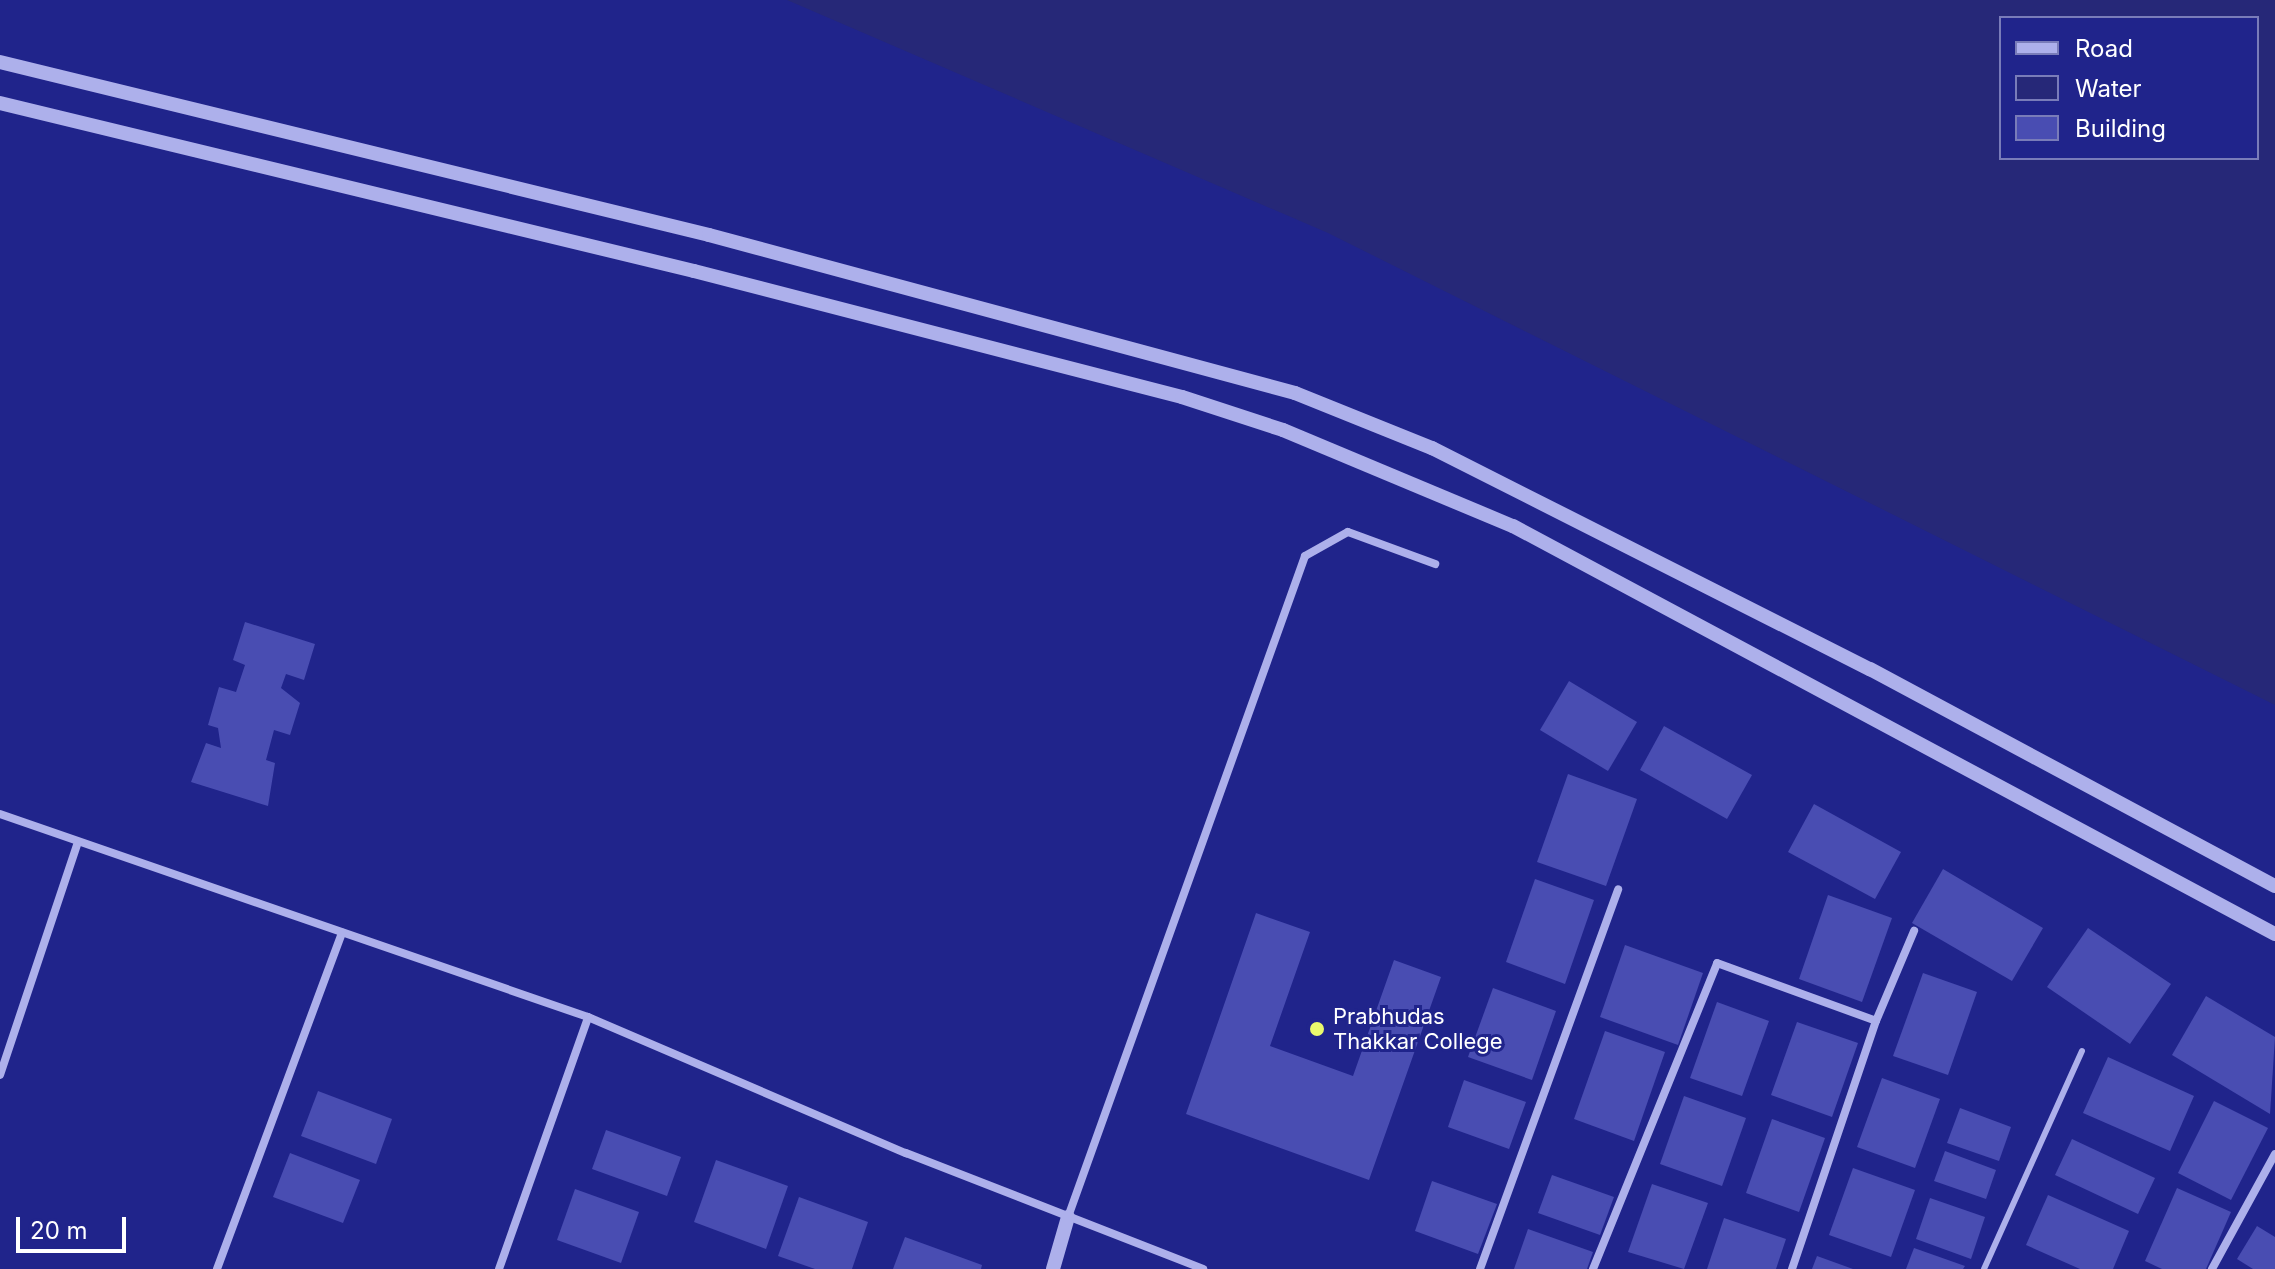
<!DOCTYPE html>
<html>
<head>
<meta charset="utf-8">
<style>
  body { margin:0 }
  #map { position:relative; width:2275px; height:1269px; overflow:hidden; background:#20248b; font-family:Inter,sans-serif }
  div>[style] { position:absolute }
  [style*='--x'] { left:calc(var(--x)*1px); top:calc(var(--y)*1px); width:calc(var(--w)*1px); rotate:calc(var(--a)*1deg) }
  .water>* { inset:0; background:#262878 }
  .building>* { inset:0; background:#494db2 }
  .service>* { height:6px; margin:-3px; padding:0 3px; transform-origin:3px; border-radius:3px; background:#adb0eb }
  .minor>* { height:8px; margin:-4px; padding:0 4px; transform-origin:4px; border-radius:4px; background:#adb0eb }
  .tertiary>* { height:14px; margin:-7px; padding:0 7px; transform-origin:7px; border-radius:7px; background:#adb0eb }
  .dots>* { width:22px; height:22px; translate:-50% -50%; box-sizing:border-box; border:4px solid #20248b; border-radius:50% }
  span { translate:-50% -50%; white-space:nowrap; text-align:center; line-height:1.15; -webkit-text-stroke:6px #20248b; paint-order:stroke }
  .poi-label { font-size:22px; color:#fff }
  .left { translate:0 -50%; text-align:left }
  .legend { position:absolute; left:1999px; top:16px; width:260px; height:144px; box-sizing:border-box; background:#20248b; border:2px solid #797cb9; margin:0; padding:10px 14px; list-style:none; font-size:24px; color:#fff }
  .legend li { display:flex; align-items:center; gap:16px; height:40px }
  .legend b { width:40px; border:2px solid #797cb9 }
  .scale { position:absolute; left:16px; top:1217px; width:110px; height:36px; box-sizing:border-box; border:4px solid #fff; border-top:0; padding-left:10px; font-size:24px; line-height:28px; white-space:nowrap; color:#fff; -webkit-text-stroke:6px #20248b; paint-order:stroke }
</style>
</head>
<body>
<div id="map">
  <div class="water">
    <i style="clip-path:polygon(evenodd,787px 0,2275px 0,2275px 705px,1328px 233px,787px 0,2001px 18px,2257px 18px,2257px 158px,2001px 158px,2001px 18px)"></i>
  </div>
  <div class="building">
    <i style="clip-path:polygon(245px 622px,315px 644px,304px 680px,286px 674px,281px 688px,300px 703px,290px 735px,274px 730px,266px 760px,275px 763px,268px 806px,191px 782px,206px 743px,221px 748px,218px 728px,208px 725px,219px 687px,236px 692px,245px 665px,233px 660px)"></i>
    <i style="clip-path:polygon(1569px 681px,1637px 722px,1608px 771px,1540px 730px)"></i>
    <i style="clip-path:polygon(1664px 726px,1752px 775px,1727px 819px,1640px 770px)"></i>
    <i style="clip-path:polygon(1568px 774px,1637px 799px,1606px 886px,1537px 862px)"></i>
    <i style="clip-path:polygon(1814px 804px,1901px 852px,1875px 899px,1788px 852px)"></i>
    <i style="clip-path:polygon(1943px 869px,2043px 928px,2012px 981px,1912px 923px)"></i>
    <i style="clip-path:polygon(1535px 879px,1594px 900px,1565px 984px,1506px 962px)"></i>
    <i style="clip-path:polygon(1828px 895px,1892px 918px,1862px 1002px,1799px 979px)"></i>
    <i style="clip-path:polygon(1256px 913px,1310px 932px,1270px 1046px,1353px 1076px,1394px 960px,1441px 977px,1369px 1180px,1186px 1114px)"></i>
    <i style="clip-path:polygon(2088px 928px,2171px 984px,2130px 1044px,2047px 987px)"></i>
    <i style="clip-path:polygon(1625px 945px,1703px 973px,1678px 1045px,1600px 1017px)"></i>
    <i style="clip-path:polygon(1923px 973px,1977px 992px,1948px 1075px,1893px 1056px)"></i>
    <i style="clip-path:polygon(1493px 988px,1556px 1011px,1532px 1080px,1468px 1057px)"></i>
    <i style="clip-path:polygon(2206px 996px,2275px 1037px,2270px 1114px,2172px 1055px)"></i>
    <i style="clip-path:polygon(1717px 1002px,1769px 1021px,1742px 1096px,1690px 1078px)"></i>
    <i style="clip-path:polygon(1797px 1022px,1858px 1043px,1832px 1117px,1771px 1095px)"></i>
    <i style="clip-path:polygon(1605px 1031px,1665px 1052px,1634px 1141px,1574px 1119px)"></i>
    <i style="clip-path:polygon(2108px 1057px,2194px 1096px,2170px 1151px,2083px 1113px)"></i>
    <i style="clip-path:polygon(1882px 1078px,1940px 1099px,1915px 1168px,1857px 1147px)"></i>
    <i style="clip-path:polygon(1464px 1080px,1526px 1102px,1509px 1149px,1448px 1127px)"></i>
    <i style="clip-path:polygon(318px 1091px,392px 1119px,376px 1164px,301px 1136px)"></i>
    <i style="clip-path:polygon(1684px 1096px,1746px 1118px,1722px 1186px,1660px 1164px)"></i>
    <i style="clip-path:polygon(2214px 1101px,2268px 1128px,2231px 1200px,2178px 1173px)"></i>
    <i style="clip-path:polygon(1960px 1108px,2011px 1127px,1999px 1161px,1947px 1143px)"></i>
    <i style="clip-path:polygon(1772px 1119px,1825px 1138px,1799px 1212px,1746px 1193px)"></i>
    <i style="clip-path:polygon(606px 1130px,681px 1157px,667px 1196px,592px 1169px)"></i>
    <i style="clip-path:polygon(2072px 1139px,2155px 1178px,2138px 1214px,2055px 1175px)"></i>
    <i style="clip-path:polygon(1945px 1151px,1996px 1170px,1986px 1199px,1934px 1181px)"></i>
    <i style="clip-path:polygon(290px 1153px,360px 1180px,343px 1223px,273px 1197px)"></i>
    <i style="clip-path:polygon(716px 1160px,788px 1186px,766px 1249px,694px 1222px)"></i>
    <i style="clip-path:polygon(1853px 1168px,1915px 1190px,1891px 1257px,1829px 1235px)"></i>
    <i style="clip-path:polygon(1552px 1175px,1614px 1197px,1600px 1235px,1538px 1213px)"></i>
    <i style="clip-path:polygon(1432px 1181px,1497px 1204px,1478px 1254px,1415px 1231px)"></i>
    <i style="clip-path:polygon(1652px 1184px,1708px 1203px,1684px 1269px,1628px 1252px)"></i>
    <i style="clip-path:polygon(2177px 1188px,2231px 1212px,2206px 1269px,2162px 1269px,2145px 1261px)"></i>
    <i style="clip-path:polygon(575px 1189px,639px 1212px,621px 1263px,557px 1240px)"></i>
    <i style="clip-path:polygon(2048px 1195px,2129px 1231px,2113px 1269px,2080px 1269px,2026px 1245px)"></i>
    <i style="clip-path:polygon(799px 1197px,868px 1222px,852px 1269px,815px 1269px,778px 1256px)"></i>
    <i style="clip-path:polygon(1930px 1198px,1985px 1217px,1971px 1259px,1916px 1239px)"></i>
    <i style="clip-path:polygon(1724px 1218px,1786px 1239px,1776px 1269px,1707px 1269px)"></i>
    <i style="clip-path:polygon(2257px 1226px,2275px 1237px,2275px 1269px,2253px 1269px,2237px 1259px)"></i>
    <i style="clip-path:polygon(1528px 1229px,1593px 1252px,1587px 1269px,1514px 1269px)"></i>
    <i style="clip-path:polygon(905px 1237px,982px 1265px,981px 1269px,893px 1269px)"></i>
    <i style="clip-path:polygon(1914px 1248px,1965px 1266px,1963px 1269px,1906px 1269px)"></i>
    <i style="clip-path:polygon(1817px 1256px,1853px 1269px,1812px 1269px)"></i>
  </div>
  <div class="service">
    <i style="--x:1984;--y:1269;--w:239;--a:-65.8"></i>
  </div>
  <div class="minor">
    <i style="--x:0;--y:814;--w:622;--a:19.05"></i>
    <i style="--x:588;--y:1017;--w:346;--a:23.2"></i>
    <i style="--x:906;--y:1153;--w:319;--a:21.3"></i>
    <i style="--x:0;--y:1075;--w:246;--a:-71.5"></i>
    <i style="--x:1068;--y:1217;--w:702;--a:-70.27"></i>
    <i style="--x:1305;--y:556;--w:49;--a:-29.2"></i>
    <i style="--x:1348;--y:532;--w:93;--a:20.2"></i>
    <i style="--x:217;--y:1269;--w:359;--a:-69.6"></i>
    <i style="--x:499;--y:1269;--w:267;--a:-70.5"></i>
    <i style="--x:1480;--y:1269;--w:404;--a:-70"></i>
    <i style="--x:1593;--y:1269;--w:330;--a:-67.9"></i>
    <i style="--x:1717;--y:963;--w:169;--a:20"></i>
    <i style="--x:1792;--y:1269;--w:262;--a:-71.3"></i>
    <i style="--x:1876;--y:1021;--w:98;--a:-67.1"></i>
    <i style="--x:2212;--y:1269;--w:131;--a:-61.3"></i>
  </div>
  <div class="tertiary">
    <i style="--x:0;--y:62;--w:730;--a:13.71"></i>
    <i style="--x:709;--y:235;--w:607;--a:15.09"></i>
    <i style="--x:1295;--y:393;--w:148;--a:21.9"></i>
    <i style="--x:1432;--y:448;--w:491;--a:26.8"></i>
    <i style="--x:1870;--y:669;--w:459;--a:28.2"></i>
    <i style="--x:0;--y:103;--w:714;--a:13.61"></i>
    <i style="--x:694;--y:271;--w:504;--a:14.48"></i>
    <i style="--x:1182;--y:397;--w:106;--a:18.1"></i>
    <i style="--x:1283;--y:430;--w:249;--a:22.7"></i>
    <i style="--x:1513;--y:526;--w:864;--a:28.17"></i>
    <i style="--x:1053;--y:1269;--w:54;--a:-73.9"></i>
  </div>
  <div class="dots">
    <i style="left:1317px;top:1029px;background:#eaf96d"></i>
  </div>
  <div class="poi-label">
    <span class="left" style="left:1333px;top:1029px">Prabhudas<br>Thakkar College</span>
  </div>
  <ul class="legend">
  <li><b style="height:10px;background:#adb0eb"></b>Road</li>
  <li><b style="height:22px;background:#262878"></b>Water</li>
  <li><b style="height:22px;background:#494db2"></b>Building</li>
  </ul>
  <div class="scale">20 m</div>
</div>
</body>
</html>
